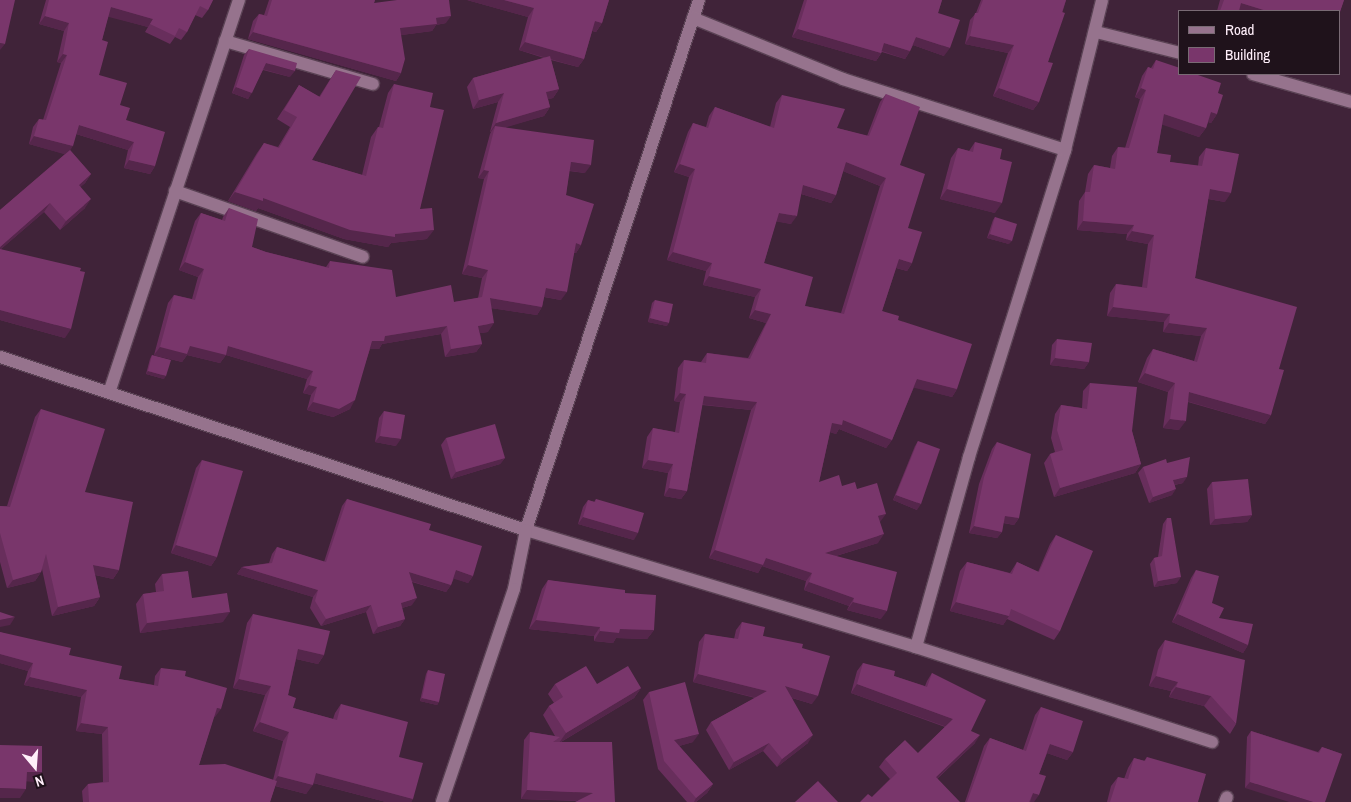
<!DOCTYPE html>
<html>
<head>
<meta charset="utf-8">
<style>
  body { margin:0 }
  #map { position:relative; width:1351px; height:802px; overflow:hidden; background:#402339; font-family:"Archivo Narrow",sans-serif }
  div>[style] { position:absolute }
  [style*='--x'] { left:calc(var(--x)*1px); top:calc(var(--y)*1px); width:calc(var(--w)*1px); rotate:calc(var(--a)*1deg) }
  .roads { filter:drop-shadow(1px 0 #5a4254) drop-shadow(-1px 0 #5a4254) drop-shadow(0 1px #5a4254) drop-shadow(0 -1px #5a4254) }
  .minor>* { height:12px; margin:-6px; padding:0 6px; transform-origin:6px; border-radius:6px; background:#96738d }
  .tertiary>* { height:12px; margin:-6px; padding:0 6px; transform-origin:6px; border-radius:6px; background:#96738d }
  .wall>* { inset:0; background:#682e5c }
  .shaded-wall>* { inset:0; background:#55264b }
  .building>* { inset:0; background:#79366b }
  span { translate:-50% -50%; white-space:nowrap; text-align:center; line-height:1.15; -webkit-text-stroke:4px #1f121b; paint-order:stroke }
  .legend { position:absolute; left:1178px; top:10px; width:162px; height:65px; box-sizing:border-box; background:#1f121b; border:1px solid #796a74; margin:0; padding:6px 9px; list-style:none; font-size:15px; color:#ffeffa }
  .legend li { display:flex; align-items:center; gap:10px; height:25px }
  .legend b { width:25px; border:1px solid #796a74 }
  .north { position:absolute; left:10px; top:742px; width:50px; height:50px; -webkit-text-stroke:4px #1f121b; paint-order:stroke; rotate:162deg; font-size:14px; font-weight:700; line-height:20px; text-align:center; color:#ffeffa }
  .north::after { content:''; display:block; margin:auto; width:18px; height:22px; background:#ffeffa; clip-path:polygon(50% 0,100% 100%,50% 72%,0 100%) }
</style>
</head>
<body>
<div id="map">
  <div class="roads">
    <div class="minor">
      <i style="--x:699;--y:0;--w:558;--a:108.08"></i>
      <i style="--x:526;--y:530;--w:407;--a:16.7"></i>
      <i style="--x:916;--y:647;--w:311;--a:17.8"></i>
      <i style="--x:693;--y:18;--w:162;--a:22.1"></i>
      <i style="--x:843;--y:79;--w:233;--a:17.7"></i>
      <i style="--x:1096;--y:32;--w:87;--a:14"></i>
      <i style="--x:225;--y:41;--w:154;--a:16.2"></i>
      <i style="--x:1253;--y:74;--w:102;--a:15.9"></i>
      <i style="--x:175;--y:191;--w:199;--a:19.3"></i>
      <i style="--x:110;--y:390;--w:411;--a:-71.7"></i>
      <i style="--x:916;--y:647;--w:197;--a:-74.4"></i>
      <i style="--x:969;--y:457;--w:322;--a:-72.6"></i>
      <i style="--x:1065;--y:150;--w:154;--a:-76.1"></i>
      <i style="--x:1225;--y:802;--w:5;--a:-68"></i>
    </div>
    <div class="tertiary">
      <i style="--x:0;--y:357;--w:554;--a:18.21"></i>
      <i style="--x:526;--y:530;--w:60;--a:101.5"></i>
      <i style="--x:514;--y:589;--w:225;--a:108.7"></i>
    </div>
  </div>
  <div class="wall">
    <i style="clip-path:polygon(46px 0,213px 0,208px 10px,202px 18px,195px 15px,187px 32px,181px 40px,175px 37px,170px 44px,145px 32px,148px 27px,108px 16px,102px 40px,99px 75px,120px 105px,126px 120px,155px 166px,150px 174px,124px 168px,128px 150px,76px 134px,70px 150px,91px 174px,85px 183px,80px 187px,85px 208px,60px 230px,44px 212px,1px 249px,65px 338px,0 320px,0 210px,65px 154px,29px 144px,33px 127px,39px 119px,43px 120px,61px 63px,57px 62px,64px 31px,39px 24px)"></i>
    <i style="clip-path:polygon(269px 0,375px 0,374px 3px,446px 23px,436px 25px,432px 31px,401px 35px,401px 73px,396px 81px,248px 39px,253px 21px,259px 14px,264px 15px)"></i>
    <i style="clip-path:polygon(467px 0,609px 0,602px 23px,596px 32px,592px 31px,584px 59px,578px 67px,551px 60px,559px 89px,553px 98px,548px 99px,550px 107px,544px 116px,505px 127px,585px 173px,569px 171px,566px 195px,581px 245px,576px 253px,574px 253px,561px 300px,544px 297px,542px 307px,537px 315px,491px 308px,488px 332px,480px 333px,482px 344px,476px 352px,445px 357px,441px 334px,382px 344px,379px 349px,370px 349px,350px 409px,333px 417px,307px 410px,311px 395px,303px 393px,307px 379px,226px 355px,220px 363px,187px 355px,182px 362px,154px 355px,168px 303px,174px 295px,192px 299px,198px 277px,179px 270px,195px 221px,201px 213px,222px 220px,223px 217px,229px 208px,252px 247px,266px 252px,326px 267px,330px 261px,396px 297px,454px 302px,478px 298px,482px 278px,462px 274px,484px 179px,478px 178px,490px 134px,491px 132px,490px 132px,498px 102px,473px 109px,467px 87px,473px 78px,544px 58px,519px 50px,528px 17px)"></i>
    <i style="clip-path:polygon(804px 0,942px 0,938px 13px,944px 56px,913px 45px,910px 51px,905px 59px,882px 52px,876px 61px,792px 37px)"></i>
    <i style="clip-path:polygon(981px 0,1066px 0,1048px 62px,1039px 102px,1033px 110px,993px 96px,1008px 53px,965px 44px,970px 20px,976px 13px)"></i>
    <i style="clip-path:polygon(1220px 0,1344px 0,1340px 11px,1217px 11px)"></i>
    <i style="clip-path:polygon(249px 49px,290px 77px,263px 70px,248px 99px,232px 93px,244px 55px)"></i>
    <i style="clip-path:polygon(1156px 60px,1218px 93px,1217px 114px,1211px 123px,1208px 122px,1206px 128px,1199px 137px,1162px 124px,1157px 153px,1170px 162px,1198px 166px,1199px 157px,1206px 148px,1225px 202px,1208px 199px,1195px 278px,1279px 369px,1271px 415px,1265px 424px,1188px 402px,1179px 430px,1163px 428px,1168px 392px,1138px 382px,1147px 358px,1153px 349px,1194px 361px,1201px 336px,1163px 332px,1164px 322px,1107px 316px,1110px 293px,1116px 284px,1142px 287px,1148px 244px,1126px 240px,1127px 234px,1077px 230px,1079px 201px,1085px 192px,1088px 174px,1094px 165px,1110px 168px,1112px 156px,1118px 147px,1125px 148px,1140px 99px,1135px 97px,1142px 76px,1148px 67px,1151px 68px)"></i>
    <i style="clip-path:polygon(336px 70px,312px 160px,362px 175px,371px 137px,378px 127px,379px 127px,388px 93px,394px 84px,430px 107px,420px 209px,427px 239px,391px 243px,388px 247px,344px 239px,258px 208px,256px 211px,228px 201px,257px 153px,264px 143px,278px 147px,290px 127px,277px 119px,299px 85px,319px 97px)"></i>
    <i style="clip-path:polygon(evenodd,886px 94px,900px 165px,912px 263px,907px 271px,896px 268px,882px 311px,898px 320px,957px 389px,952px 397px,914px 387px,892px 440px,886px 448px,839px 429px,836px 434px,830px 432px,819px 482px,842px 486px,857px 489px,880px 522px,878px 543px,836px 556px,881px 619px,847px 610px,849px 606px,804px 590px,806px 581px,762px 566px,758px 573px,709px 558px,751px 410px,702px 405px,687px 491px,681px 499px,664px 496px,668px 473px,642px 468px,647px 437px,653px 428px,675px 432px,680px 402px,674px 401px,678px 368px,684px 360px,701px 362px,707px 353px,748px 358px,766px 323px,749px 318px,755px 297px,703px 285px,706px 271px,667px 260px,689px 177px,674px 172px,688px 132px,693px 123px,706px 127px,709px 116px,715px 107px,770px 127px,776px 103px,782px 95px,837px 128px,867px 136px,880px 102px,886px 94px,843px 171px,880px 186px,841px 313px,805px 306px,764px 263px,776px 221px,791px 224px,801px 194px,831px 203px,836px 195px,843px 171px)"></i>
    <i style="clip-path:polygon(975px 142px,995px 213px,940px 199px,951px 158px,958px 148px,969px 151px)"></i>
    <i style="clip-path:polygon(995px 217px,1009px 244px,987px 238px,993px 220px)"></i>
    <i style="clip-path:polygon(655px 300px,667px 326px,648px 322px,652px 303px)"></i>
    <i style="clip-path:polygon(1057px 339px,1089px 362px,1084px 369px,1050px 365px,1052px 345px)"></i>
    <i style="clip-path:polygon(152px 355px,164px 379px,146px 374px,150px 359px)"></i>
    <i style="clip-path:polygon(1090px 383px,1132px 431px,1141px 464px,1135px 473px,1054px 497px,1044px 463px,1050px 454px,1055px 452px,1051px 438px,1055px 414px,1061px 405px,1082px 408px,1083px 391px)"></i>
    <i style="clip-path:polygon(41px 409px,85px 492px,119px 570px,113px 579px,95px 575px,100px 597px,94px 606px,52px 616px,42px 569px,41px 572px,35px 581px,7px 588px,0 562px,0 506px,7px 506px,35px 417px)"></i>
    <i style="clip-path:polygon(384px 411px,396px 446px,375px 442px,379px 418px)"></i>
    <i style="clip-path:polygon(446px 438px,505px 458px,500px 464px,451px 479px,441px 445px)"></i>
    <i style="clip-path:polygon(918px 441px,917px 510px,893px 500px,915px 446px)"></i>
    <i style="clip-path:polygon(997px 442px,1019px 518px,1014px 525px,1003px 523px,1002px 532px,997px 538px,969px 533px,979px 484px,992px 449px)"></i>
    <i style="clip-path:polygon(202px 460px,217px 557px,211px 566px,171px 553px,196px 468px)"></i>
    <i style="clip-path:polygon(1167px 463px,1183px 483px,1175px 485px,1172px 495px,1149px 503px,1138px 473px,1143px 467px)"></i>
    <i style="clip-path:polygon(1212px 482px,1252px 515px,1247px 522px,1210px 525px,1207px 489px)"></i>
    <i style="clip-path:polygon(347px 499px,429px 530px,473px 576px,468px 583px,454px 578px,451px 585px,446px 592px,412px 582px,412px 605px,402px 608px,405px 619px,400px 626px,373px 634px,366px 612px,321px 626px,310px 608px,313px 597px,237px 574px,242px 567px,269px 563px,272px 554px,277px 547px,324px 562px,342px 506px)"></i>
    <i style="clip-path:polygon(596px 499px,634px 540px,578px 524px,583px 507px,588px 500px,594px 502px)"></i>
    <i style="clip-path:polygon(1167px 518px,1177px 583px,1154px 587px,1150px 564px,1154px 558px,1158px 557px,1163px 524px)"></i>
    <i style="clip-path:polygon(1056px 535px,1060px 631px,1054px 640px,1007px 619px,1003px 625px,950px 611px,960px 571px,967px 562px,1010px 573px,1017px 562px,1038px 572px,1050px 544px)"></i>
    <i style="clip-path:polygon(1196px 570px,1219px 618px,1248px 645px,1243px 653px,1172px 622px,1191px 578px)"></i>
    <i style="clip-path:polygon(162px 574px,192px 598px,223px 622px,140px 633px,136px 604px,143px 594px,156px 592px,155px 584px)"></i>
    <i style="clip-path:polygon(548px 580px,625px 593px,654px 630px,647px 639px,616px 638px,613px 643px,594px 641px,594px 636px,529px 629px,542px 589px)"></i>
    <i style="clip-path:polygon(253px 614px,324px 655px,318px 664px,296px 659px,288px 695px,293px 708px,333px 719px,335px 713px,341px 704px,399px 757px,413px 799px,411px 802px,386px 802px,313px 783px,306px 794px,275px 786px,270px 802px,83px 802px,82px 791px,88px 784px,103px 782px,102px 734px,76px 731px,81px 697px,24px 685px,28px 671px,0 663px,0 632px,69px 655px,119px 679px,154px 685px,155px 676px,161px 668px,185px 676px,215px 717px,214px 716px,199px 765px,273px 780px,283px 741px,253px 731px,265px 695px,233px 688px,247px 623px)"></i>
    <i style="clip-path:polygon(742px 622px,763px 636px,802px 648px,812px 704px,792px 698px,808px 743px,777px 767px,763px 751px,729px 770px,706px 730px,711px 722px,755px 698px,693px 682px,699px 642px,705px 634px,734px 639px,736px 630px)"></i>
    <i style="clip-path:polygon(1165px 640px,1236px 724px,1230px 734px,1204px 706px,1169px 697px,1171px 691px,1149px 686px,1158px 650px)"></i>
    <i style="clip-path:polygon(863px 663px,894px 676px,925px 686px,927px 681px,932px 673px,971px 731px,975px 743px,937px 779px,872px 797px,890px 779px,879px 767px,885px 759px,918px 753px,945px 727px,851px 693px,857px 671px)"></i>
    <i style="clip-path:polygon(428px 670px,439px 702px,437px 705px,420px 701px,426px 674px)"></i>
    <i style="clip-path:polygon(555px 684px,597px 684px,641px 688px,634px 698px,561px 742px,577px 801px,521px 799px,524px 740px,530px 732px,555px 736px,543px 715px,549px 706px,554px 703px,548px 694px)"></i>
    <i style="clip-path:polygon(649px 692px,693px 742px,679px 746px,713px 784px,707px 793px,696px 802px,687px 802px,658px 769px,643px 700px)"></i>
    <i style="clip-path:polygon(1041px 707px,1073px 752px,1067px 760px,1047px 753px,1039px 774px,1034px 802px,965px 802px,984px 746px,990px 738px,1023px 750px,1035px 715px)"></i>
    <i style="clip-path:polygon(1251px 731px,1318px 752px,1322px 747px,1342px 754px,1245px 788px,1247px 737px)"></i>
    <i style="clip-path:polygon(1147px 757px,1198px 802px,1107px 802px,1111px 786px,1118px 777px,1124px 779px,1128px 768px,1134px 758px,1144px 761px)"></i>
  </div>
  <div class="shaded-wall">
    <i style="clip-path:polygon(467px 0,504px 0,534px 8px,528px 17px)"></i>
    <i style="clip-path:polygon(1241px 3px,1267px 11px,1236px 11px)"></i>
    <i style="clip-path:polygon(111px 7px,153px 19px,148px 27px,105px 16px)"></i>
    <i style="clip-path:polygon(45px 16px,69px 23px,64px 31px,39px 24px)"></i>
    <i style="clip-path:polygon(451px 16px,446px 23px,436px 25px,432px 31px,395px 36px,400px 28px,436px 18px)"></i>
    <i style="clip-path:polygon(595px 21px,602px 23px,596px 32px,589px 30px)"></i>
    <i style="clip-path:polygon(798px 29px,881px 53px,876px 61px,792px 37px)"></i>
    <i style="clip-path:polygon(253px 32px,401px 73px,396px 81px,248px 39px)"></i>
    <i style="clip-path:polygon(970px 36px,1014px 45px,1008px 53px,965px 44px)"></i>
    <i style="clip-path:polygon(916px 37px,950px 48px,944px 56px,910px 44px)"></i>
    <i style="clip-path:polygon(525px 42px,584px 59px,578px 67px,519px 50px)"></i>
    <i style="clip-path:polygon(0 43px,5px 44px,0 50px)"></i>
    <i style="clip-path:polygon(884px 43px,910px 51px,905px 59px,879px 50px)"></i>
    <i style="clip-path:polygon(63px 54px,67px 55px,61px 63px,57px 62px)"></i>
    <i style="clip-path:polygon(266px 63px,295px 71px,290px 77px,262px 69px)"></i>
    <i style="clip-path:polygon(236px 87px,252px 93px,248px 99px,232px 93px)"></i>
    <i style="clip-path:polygon(999px 88px,1039px 102px,1033px 110px,993px 96px)"></i>
    <i style="clip-path:polygon(1141px 88px,1146px 90px,1140px 99px,1135px 97px)"></i>
    <i style="clip-path:polygon(559px 89px,553px 98px,539px 102px,546px 92px)"></i>
    <i style="clip-path:polygon(504px 93px,498px 102px,473px 109px,479px 100px)"></i>
    <i style="clip-path:polygon(550px 107px,544px 116px,494px 131px,495px 126px,491px 132px,490px 132px,496px 123px)"></i>
    <i style="clip-path:polygon(1211px 112px,1217px 114px,1211px 123px,1205px 121px)"></i>
    <i style="clip-path:polygon(1164px 114px,1206px 128px,1199px 137px,1157px 123px)"></i>
    <i style="clip-path:polygon(79px 125px,134px 142px,128px 150px,73px 133px)"></i>
    <i style="clip-path:polygon(34px 136px,73px 146px,67px 155px,29px 144px)"></i>
    <i style="clip-path:polygon(129px 160px,155px 166px,150px 174px,124px 168px)"></i>
    <i style="clip-path:polygon(571px 162px,591px 165px,585px 173px,565px 170px)"></i>
    <i style="clip-path:polygon(846px 162px,886px 178px,880px 186px,840px 170px)"></i>
    <i style="clip-path:polygon(680px 164px,695px 169px,689px 177px,674px 172px)"></i>
    <i style="clip-path:polygon(484px 170px,489px 171px,484px 179px,478px 178px)"></i>
    <i style="clip-path:polygon(91px 174px,85px 183px,73px 194px,79px 185px)"></i>
    <i style="clip-path:polygon(803px 185px,836px 195px,831px 203px,798px 193px)"></i>
    <i style="clip-path:polygon(947px 189px,1002px 203px,995px 213px,940px 199px)"></i>
    <i style="clip-path:polygon(1210px 189px,1231px 193px,1225px 202px,1203px 198px)"></i>
    <i style="clip-path:polygon(235px 192px,263px 198px,395px 234px,434px 230px,427px 239px,391px 243px,388px 247px,344px 239px,258px 208px,256px 211px,228px 201px)"></i>
    <i style="clip-path:polygon(91px 199px,85px 208px,60px 230px,66px 221px)"></i>
    <i style="clip-path:polygon(50px 203px,44px 212px,0 250px,0 247px)"></i>
    <i style="clip-path:polygon(779px 213px,797px 216px,791px 224px,773px 221px)"></i>
    <i style="clip-path:polygon(1083px 221px,1134px 225px,1127px 234px,1077px 230px)"></i>
    <i style="clip-path:polygon(1132px 231px,1154px 235px,1148px 244px,1126px 240px)"></i>
    <i style="clip-path:polygon(990px 234px,1012px 241px,1009px 244px,987px 238px)"></i>
    <i style="clip-path:polygon(576px 243px,581px 245px,576px 253px,570px 252px)"></i>
    <i style="clip-path:polygon(673px 252px,712px 263px,706px 271px,667px 260px)"></i>
    <i style="clip-path:polygon(899px 259px,912px 263px,907px 271px,893px 267px)"></i>
    <i style="clip-path:polygon(185px 262px,204px 269px,198px 277px,179px 270px)"></i>
    <i style="clip-path:polygon(468px 265px,488px 270px,482px 278px,462px 274px)"></i>
    <i style="clip-path:polygon(709px 276px,761px 289px,755px 297px,703px 285px)"></i>
    <i style="clip-path:polygon(546px 288px,567px 292px,561px 300px,540px 296px)"></i>
    <i style="clip-path:polygon(490px 298px,542px 307px,537px 315px,484px 307px)"></i>
    <i style="clip-path:polygon(1113px 307px,1170px 314px,1164px 322px,1107px 316px)"></i>
    <i style="clip-path:polygon(0 310px,71px 329px,65px 338px,0 320px)"></i>
    <i style="clip-path:polygon(755px 310px,771px 314px,766px 323px,749px 318px)"></i>
    <i style="clip-path:polygon(650px 318px,669px 323px,667px 326px,648px 322px)"></i>
    <i style="clip-path:polygon(494px 323px,488px 332px,473px 334px,478px 326px)"></i>
    <i style="clip-path:polygon(1169px 323px,1207px 328px,1201px 336px,1163px 332px)"></i>
    <i style="clip-path:polygon(447px 326px,441px 334px,382px 344px,379px 349px,367px 349px,372px 341px,385px 336px)"></i>
    <i style="clip-path:polygon(482px 344px,476px 352px,445px 357px,451px 349px)"></i>
    <i style="clip-path:polygon(190px 346px,228px 346px,313px 371px,307px 379px,226px 355px,220px 363px,187px 355px,182px 362px,154px 355px,160px 347px)"></i>
    <i style="clip-path:polygon(1055px 358px,1089px 362px,1084px 369px,1050px 365px)"></i>
    <i style="clip-path:polygon(148px 371px,166px 376px,164px 379px,146px 374px)"></i>
    <i style="clip-path:polygon(1145px 373px,1175px 383px,1168px 392px,1138px 382px)"></i>
    <i style="clip-path:polygon(917px 379px,957px 389px,952px 397px,911px 387px)"></i>
    <i style="clip-path:polygon(309px 385px,317px 387px,311px 395px,303px 393px)"></i>
    <i style="clip-path:polygon(1189px 392px,1271px 415px,1265px 424px,1183px 400px)"></i>
    <i style="clip-path:polygon(680px 393px,686px 394px,680px 402px,674px 401px)"></i>
    <i style="clip-path:polygon(704px 396px,757px 402px,751px 410px,698px 404px)"></i>
    <i style="clip-path:polygon(355px 400px,350px 409px,333px 417px,307px 410px,313px 402px)"></i>
    <i style="clip-path:polygon(1170px 419px,1186px 421px,1179px 430px,1163px 428px)"></i>
    <i style="clip-path:polygon(843px 420px,892px 440px,886px 448px,839px 429px,836px 434px,826px 431px,832px 423px)"></i>
    <i style="clip-path:polygon(380px 436px,401px 439px,396px 446px,375px 442px)"></i>
    <i style="clip-path:polygon(505px 458px,500px 464px,451px 479px,456px 472px)"></i>
    <i style="clip-path:polygon(648px 460px,673px 464px,668px 473px,642px 468px)"></i>
    <i style="clip-path:polygon(1141px 464px,1135px 473px,1054px 497px,1060px 488px)"></i>
    <i style="clip-path:polygon(1187px 477px,1183px 483px,1169px 486px,1173px 480px)"></i>
    <i style="clip-path:polygon(669px 488px,687px 491px,681px 499px,664px 496px)"></i>
    <i style="clip-path:polygon(1176px 489px,1172px 495px,1149px 503px,1153px 497px)"></i>
    <i style="clip-path:polygon(896px 495px,921px 504px,917px 510px,893px 500px)"></i>
    <i style="clip-path:polygon(886px 514px,880px 522px,872px 524px,878px 516px)"></i>
    <i style="clip-path:polygon(1252px 515px,1247px 522px,1210px 525px,1215px 519px)"></i>
    <i style="clip-path:polygon(1005px 516px,1019px 518px,1014px 525px,1000px 522px)"></i>
    <i style="clip-path:polygon(583px 517px,638px 533px,634px 540px,578px 524px)"></i>
    <i style="clip-path:polygon(974px 526px,1002px 532px,997px 538px,969px 533px)"></i>
    <i style="clip-path:polygon(884px 534px,878px 543px,819px 561px,825px 553px)"></i>
    <i style="clip-path:polygon(176px 545px,217px 557px,211px 566px,171px 553px)"></i>
    <i style="clip-path:polygon(715px 550px,766px 558px,812px 573px,806px 581px,762px 566px,758px 573px,709px 558px)"></i>
    <i style="clip-path:polygon(93px 565px,119px 570px,113px 579px,87px 573px)"></i>
    <i style="clip-path:polygon(242px 567px,318px 590px,313px 597px,237px 574px)"></i>
    <i style="clip-path:polygon(456px 570px,473px 576px,468px 583px,451px 578px)"></i>
    <i style="clip-path:polygon(41px 572px,35px 581px,7px 588px,13px 580px)"></i>
    <i style="clip-path:polygon(409px 572px,451px 585px,446px 592px,404px 579px)"></i>
    <i style="clip-path:polygon(1181px 577px,1177px 583px,1154px 587px,1158px 581px)"></i>
    <i style="clip-path:polygon(809px 582px,854px 598px,849px 606px,804px 590px)"></i>
    <i style="clip-path:polygon(100px 597px,94px 606px,52px 616px,58px 607px)"></i>
    <i style="clip-path:polygon(417px 598px,412px 605px,395px 610px,401px 603px)"></i>
    <i style="clip-path:polygon(853px 602px,887px 611px,881px 619px,847px 610px)"></i>
    <i style="clip-path:polygon(956px 602px,1009px 616px,1003px 625px,950px 611px)"></i>
    <i style="clip-path:polygon(371px 605px,366px 612px,321px 626px,326px 619px)"></i>
    <i style="clip-path:polygon(230px 612px,223px 622px,140px 633px,147px 623px)"></i>
    <i style="clip-path:polygon(1178px 614px,1248px 645px,1243px 653px,1172px 622px)"></i>
    <i style="clip-path:polygon(15px 617px,10px 625px,0 627px,0 620px)"></i>
    <i style="clip-path:polygon(405px 619px,400px 626px,373px 634px,378px 627px)"></i>
    <i style="clip-path:polygon(536px 620px,600px 627px,594px 636px,529px 629px)"></i>
    <i style="clip-path:polygon(620px 629px,654px 630px,647px 639px,616px 638px,613px 643px,594px 641px,600px 631px)"></i>
    <i style="clip-path:polygon(298px 649px,324px 655px,318px 664px,292px 658px)"></i>
    <i style="clip-path:polygon(0 654px,33px 663px,28px 671px,0 663px)"></i>
    <i style="clip-path:polygon(698px 674px,767px 691px,761px 699px,693px 682px)"></i>
    <i style="clip-path:polygon(1156px 676px,1178px 682px,1171px 691px,1149px 686px)"></i>
    <i style="clip-path:polygon(30px 677px,87px 690px,81px 697px,24px 685px)"></i>
    <i style="clip-path:polygon(239px 679px,271px 686px,265px 695px,233px 688px)"></i>
    <i style="clip-path:polygon(857px 684px,953px 719px,947px 727px,851px 693px)"></i>
    <i style="clip-path:polygon(785px 686px,818px 696px,812px 704px,780px 694px)"></i>
    <i style="clip-path:polygon(1176px 687px,1211px 696px,1204px 706px,1169px 697px)"></i>
    <i style="clip-path:polygon(641px 688px,634px 698px,559px 743px,566px 733px)"></i>
    <i style="clip-path:polygon(422px 698px,439px 702px,437px 705px,420px 701px)"></i>
    <i style="clip-path:polygon(217px 708px,221px 709px,215px 717px,211px 715px)"></i>
    <i style="clip-path:polygon(260px 722px,289px 732px,283px 741px,253px 731px)"></i>
    <i style="clip-path:polygon(81px 723px,108px 727px,102px 734px,76px 731px)"></i>
    <i style="clip-path:polygon(699px 734px,693px 742px,668px 749px,674px 740px)"></i>
    <i style="clip-path:polygon(813px 735px,808px 743px,777px 767px,782px 759px)"></i>
    <i style="clip-path:polygon(980px 735px,975px 743px,930px 785px,936px 777px)"></i>
    <i style="clip-path:polygon(769px 743px,763px 751px,729px 770px,734px 762px)"></i>
    <i style="clip-path:polygon(1050px 744px,1073px 752px,1067px 760px,1044px 752px)"></i>
    <i style="clip-path:polygon(27px 772px,42px 772px,35px 782px,20px 781px)"></i>
    <i style="clip-path:polygon(316px 773px,413px 799px,411px 802px,386px 802px,310px 782px)"></i>
    <i style="clip-path:polygon(278px 776px,313px 785px,306px 794px,272px 785px)"></i>
    <i style="clip-path:polygon(1250px 782px,1313px 802px,1289px 802px,1245px 788px)"></i>
    <i style="clip-path:polygon(713px 784px,707px 793px,696px 802px,694px 802px,696px 798px)"></i>
    <i style="clip-path:polygon(0 788px,26px 789px,20px 798px,0 798px)"></i>
    <i style="clip-path:polygon(527px 790px,593px 793px,587px 801px,521px 799px)"></i>
    <i style="clip-path:polygon(1033px 793px,1039px 795px,1034px 802px,1030px 802px)"></i>
  </div>
  <div class="building">
    <i style="clip-path:polygon(0 0,15px 0,5px 44px,0 43px)"></i>
    <i style="clip-path:polygon(49px 0,213px 0,208px 10px,200px 6px,187px 32px,179px 28px,175px 36px,150px 24px,153px 19px,111px 7px,102px 40px,108px 42px,99px 75px,127px 83px,120px 105px,130px 108px,126px 120px,165px 132px,155px 166px,129px 160px,134px 142px,79px 125px,73px 146px,34px 136px,39px 119px,46px 120px,67px 55px,63px 54px,69px 23px,45px 16px)"></i>
    <i style="clip-path:polygon(272px 0,375px 0,374px 3px,397px 0,449px 0,451px 16px,436px 18px,437px 24px,400px 28px,405px 59px,401px 73px,253px 32px,259px 14px,267px 16px)"></i>
    <i style="clip-path:polygon(504px 0,609px 0,602px 23px,595px 21px,584px 59px,525px 42px,534px 8px)"></i>
    <i style="clip-path:polygon(807px 0,942px 0,938px 13px,960px 20px,950px 48px,916px 37px,910px 51px,884px 43px,881px 53px,798px 29px)"></i>
    <i style="clip-path:polygon(983px 0,1066px 0,1062px 12px,1065px 13px,1048px 62px,1053px 63px,1039px 102px,999px 88px,1014px 45px,970px 36px,975px 13px,978px 13px)"></i>
    <i style="clip-path:polygon(1224px 0,1344px 0,1340px 12px,1340px 11px,1267px 11px,1241px 3px,1239px 11px,1220px 11px)"></i>
    <i style="clip-path:polygon(249px 49px,297px 63px,295px 71px,266px 63px,252px 93px,236px 87px)"></i>
    <i style="clip-path:polygon(550px 56px,559px 89px,546px 92px,550px 107px,496px 123px,504px 93px,479px 100px,473px 78px)"></i>
    <i style="clip-path:polygon(1156px 60px,1180px 68px,1180px 74px,1195px 74px,1221px 83px,1218px 93px,1223px 95px,1217px 114px,1211px 112px,1206px 128px,1164px 114px,1157px 153px,1171px 155px,1170px 162px,1202px 166px,1206px 148px,1239px 154px,1231px 193px,1210px 189px,1195px 278px,1297px 307px,1279px 369px,1284px 370px,1271px 415px,1189px 392px,1186px 421px,1170px 419px,1175px 383px,1145px 373px,1153px 349px,1197px 362px,1207px 328px,1169px 323px,1170px 314px,1113px 307px,1116px 284px,1147px 288px,1154px 235px,1132px 231px,1134px 225px,1083px 221px,1085px 192px,1090px 192px,1094px 165px,1115px 169px,1118px 147px,1129px 148px,1146px 90px,1141px 88px,1148px 67px,1153px 69px)"></i>
    <i style="clip-path:polygon(336px 70px,361px 77px,312px 160px,366px 176px,378px 127px,383px 128px,394px 84px,433px 93px,430px 107px,444px 110px,420px 209px,432px 208px,434px 230px,395px 234px,395px 237px,350px 230px,263px 198px,263px 201px,235px 192px,264px 143px,279px 148px,297px 117px,284px 110px,299px 85px,320px 97px)"></i>
    <i style="clip-path:polygon(evenodd,886px 94px,920px 107px,900px 165px,925px 174px,908px 228px,922px 232px,912px 263px,899px 259px,882px 311px,899px 316px,898px 320px,972px 344px,957px 389px,917px 379px,892px 440px,843px 420px,842px 425px,832px 423px,819px 482px,839px 475px,842px 486px,855px 482px,857px 489px,877px 483px,886px 514px,878px 516px,884px 534px,825px 553px,897px 572px,887px 611px,853px 602px,854px 598px,809px 582px,812px 573px,766px 558px,763px 565px,715px 550px,757px 402px,704px 396px,687px 491px,669px 488px,673px 464px,648px 460px,653px 428px,679px 433px,686px 394px,680px 393px,684px 360px,706px 363px,707px 353px,750px 359px,771px 314px,755px 310px,761px 289px,709px 276px,712px 263px,673px 252px,695px 169px,680px 164px,693px 123px,708px 128px,715px 107px,774px 128px,782px 95px,845px 109px,837px 128px,869px 136px,886px 94px,846px 162px,886px 178px,844px 314px,805px 306px,813px 277px,764px 263px,779px 213px,797px 216px,803px 185px,836px 195px,846px 162px)"></i>
    <i style="clip-path:polygon(495px 126px,594px 140px,591px 165px,571px 162px,566px 195px,594px 204px,581px 245px,576px 243px,567px 292px,546px 288px,542px 307px,490px 298px,494px 323px,478px 326px,482px 344px,451px 349px,447px 326px,385px 336px,384px 341px,372px 341px,355px 400px,339px 409px,313px 402px,317px 387px,309px 385px,313px 371px,228px 346px,226px 355px,190px 346px,187px 354px,160px 347px,174px 295px,195px 300px,204px 269px,185px 262px,201px 213px,225px 221px,229px 208px,258px 219px,252px 247px,266px 252px,329px 268px,330px 261px,392px 270px,396px 297px,451px 285px,454px 302px,482px 297px,488px 270px,468px 265px,489px 171px,484px 170px)"></i>
    <i style="clip-path:polygon(975px 142px,1002px 149px,1000px 159px,1012px 162px,1002px 203px,947px 189px,958px 148px,973px 152px)"></i>
    <i style="clip-path:polygon(70px 150px,91px 174px,79px 185px,91px 199px,66px 221px,50px 203px,0 247px,0 210px)"></i>
    <i style="clip-path:polygon(995px 217px,1017px 224px,1012px 241px,990px 234px)"></i>
    <i style="clip-path:polygon(0 249px,81px 268px,80px 271px,85px 272px,71px 329px,0 310px)"></i>
    <i style="clip-path:polygon(655px 300px,673px 304px,669px 323px,650px 318px)"></i>
    <i style="clip-path:polygon(1057px 339px,1092px 343px,1089px 362px,1055px 358px)"></i>
    <i style="clip-path:polygon(152px 355px,171px 360px,166px 376px,148px 371px)"></i>
    <i style="clip-path:polygon(1090px 383px,1137px 387px,1132px 431px,1141px 464px,1060px 488px,1050px 454px,1063px 450px,1057px 430px,1061px 405px,1087px 409px)"></i>
    <i style="clip-path:polygon(41px 409px,105px 429px,85px 492px,133px 502px,119px 570px,93px 565px,100px 597px,58px 607px,46px 554px,41px 572px,13px 580px,0 533px,0 506px,10px 507px)"></i>
    <i style="clip-path:polygon(384px 411px,405px 415px,401px 439px,380px 436px)"></i>
    <i style="clip-path:polygon(495px 424px,505px 458px,456px 472px,446px 438px)"></i>
    <i style="clip-path:polygon(918px 441px,940px 449px,921px 504px,896px 495px)"></i>
    <i style="clip-path:polygon(997px 442px,1031px 454px,1019px 518px,1005px 516px,1002px 532px,974px 526px,984px 477px)"></i>
    <i style="clip-path:polygon(1190px 457px,1187px 477px,1173px 480px,1176px 489px,1153px 497px,1143px 467px,1166px 459px,1167px 463px)"></i>
    <i style="clip-path:polygon(202px 460px,243px 471px,217px 557px,176px 545px)"></i>
    <i style="clip-path:polygon(1248px 479px,1252px 515px,1215px 519px,1212px 482px)"></i>
    <i style="clip-path:polygon(347px 499px,431px 524px,429px 530px,482px 546px,473px 576px,456px 570px,451px 585px,409px 572px,417px 598px,401px 603px,405px 619px,378px 627px,371px 605px,326px 619px,315px 601px,318px 590px,242px 567px,272px 563px,277px 547px,326px 562px)"></i>
    <i style="clip-path:polygon(596px 499px,644px 513px,638px 533px,583px 517px,588px 500px,595px 502px)"></i>
    <i style="clip-path:polygon(1167px 518px,1171px 518px,1181px 577px,1158px 581px,1154px 558px,1162px 556px)"></i>
    <i style="clip-path:polygon(1056px 535px,1093px 551px,1060px 631px,1011px 609px,1009px 616px,956px 602px,967px 562px,1012px 574px,1017px 562px,1039px 572px)"></i>
    <i style="clip-path:polygon(1196px 570px,1219px 576px,1212px 603px,1224px 608px,1219px 618px,1253px 624px,1248px 645px,1178px 614px)"></i>
    <i style="clip-path:polygon(188px 571px,192px 598px,227px 593px,230px 612px,147px 623px,143px 594px,164px 591px,162px 574px)"></i>
    <i style="clip-path:polygon(548px 580px,625px 590px,625px 593px,656px 595px,654px 630px,620px 629px,619px 633px,600px 631px,600px 627px,536px 620px)"></i>
    <i style="clip-path:polygon(0 612px,15px 617px,0 620px)"></i>
    <i style="clip-path:polygon(253px 614px,330px 631px,324px 655px,298px 649px,288px 695px,296px 698px,293px 708px,337px 720px,341px 704px,408px 722px,399px 757px,423px 763px,413px 799px,316px 773px,313px 785px,278px 776px,289px 732px,260px 722px,271px 686px,239px 679px)"></i>
    <i style="clip-path:polygon(742px 622px,765px 627px,763px 636px,803px 644px,802px 648px,830px 656px,818px 696px,785px 686px,813px 735px,782px 759px,769px 743px,734px 762px,711px 722px,767px 691px,698px 674px,705px 634px,738px 639px)"></i>
    <i style="clip-path:polygon(0 632px,71px 648px,69px 655px,122px 666px,119px 679px,158px 686px,161px 668px,186px 671px,185px 676px,227px 688px,221px 709px,217px 708px,199px 765px,225px 764px,277px 781px,270px 802px,89px 802px,88px 784px,109px 782px,108px 727px,81px 723px,87px 690px,30px 677px,33px 663px,0 654px)"></i>
    <i style="clip-path:polygon(1165px 640px,1245px 660px,1236px 724px,1211px 696px,1176px 687px,1178px 682px,1156px 676px)"></i>
    <i style="clip-path:polygon(863px 663px,895px 671px,894px 676px,927px 687px,932px 673px,986px 700px,971px 731px,980px 735px,936px 777px,960px 802px,860px 802px,868px 794px,872px 797px,897px 773px,885px 759px,905px 740px,918px 753px,953px 719px,857px 684px)"></i>
    <i style="clip-path:polygon(586px 666px,597px 684px,628px 666px,641px 688px,566px 733px,549px 706px,563px 697px,555px 684px)"></i>
    <i style="clip-path:polygon(428px 670px,445px 674px,439px 702px,422px 698px)"></i>
    <i style="clip-path:polygon(685px 682px,699px 734px,674px 740px,713px 784px,696px 798px,664px 761px,649px 692px)"></i>
    <i style="clip-path:polygon(1041px 707px,1083px 721px,1073px 752px,1050px 744px,1039px 774px,1046px 776px,1039px 795px,1033px 793px,1029px 802px,967px 802px,990px 738px,1026px 751px)"></i>
    <i style="clip-path:polygon(1251px 731px,1319px 753px,1322px 747px,1342px 754px,1325px 802px,1313px 802px,1250px 782px)"></i>
    <i style="clip-path:polygon(530px 732px,560px 737px,553px 742px,612px 742px,615px 802px,575px 802px,593px 793px,527px 790px)"></i>
    <i style="clip-path:polygon(0 745px,42px 746px,42px 772px,27px 772px,26px 789px,0 788px)"></i>
    <i style="clip-path:polygon(1147px 757px,1206px 774px,1198px 802px,1110px 802px,1118px 777px,1128px 779px,1134px 758px,1145px 761px)"></i>
    <i style="clip-path:polygon(818px 781px,838px 802px,795px 802px)"></i>
  </div>
  <ul class="legend">
  <li><b style="height:6px;background:#96738d"></b>Road</li>
  <li><b style="height:14px;background:#79366b"></b>Building</li>
  </ul>
  <div class="north">N</div>
</div>
</body>
</html>
